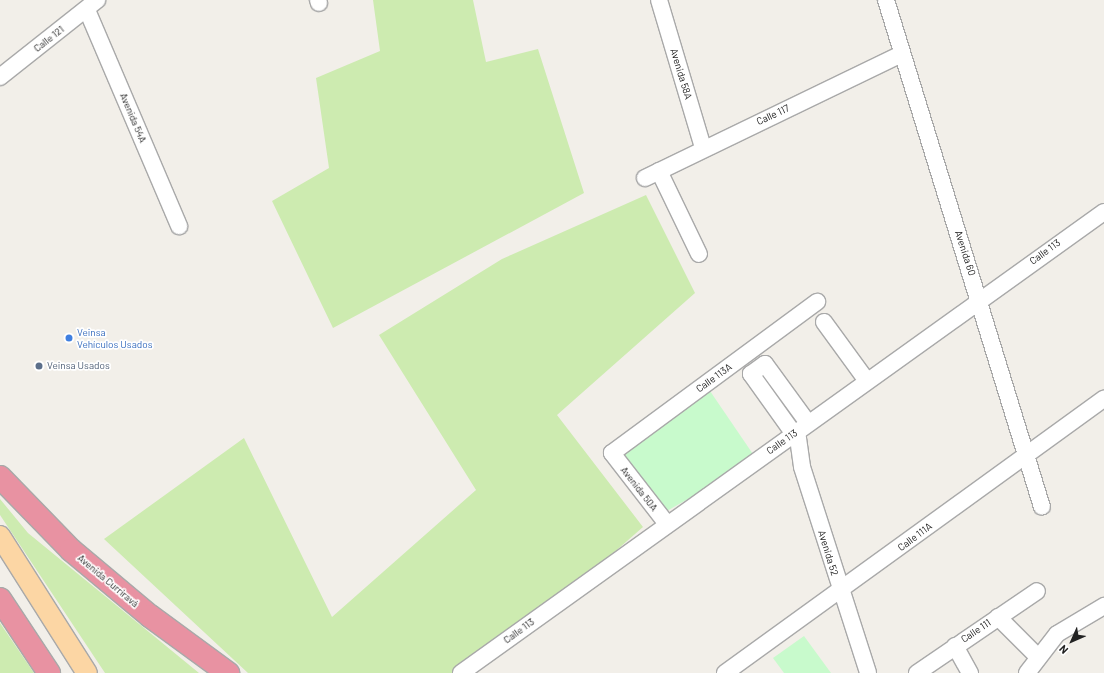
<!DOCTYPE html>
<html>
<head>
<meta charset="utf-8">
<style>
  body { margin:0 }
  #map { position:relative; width:1104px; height:673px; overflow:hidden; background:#f2efe9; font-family:Barlow,sans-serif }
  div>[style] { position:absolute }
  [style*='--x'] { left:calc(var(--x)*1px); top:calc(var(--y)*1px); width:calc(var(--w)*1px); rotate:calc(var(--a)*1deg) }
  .grass>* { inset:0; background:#cdebb0 }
  .park>* { inset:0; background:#c8facc }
  .roads { filter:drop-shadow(1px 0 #a9a9a9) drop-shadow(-1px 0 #a9a9a9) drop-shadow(0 1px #a9a9a9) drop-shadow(0 -1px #a9a9a9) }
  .minor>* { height:16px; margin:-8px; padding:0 8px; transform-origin:8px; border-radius:8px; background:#fff }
  .major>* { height:20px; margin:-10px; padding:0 10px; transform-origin:10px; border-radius:10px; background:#fcd6a4 }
  .highway>* { height:22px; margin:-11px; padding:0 11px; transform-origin:11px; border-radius:11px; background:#e892a2 }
  .dots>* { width:11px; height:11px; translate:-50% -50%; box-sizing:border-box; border:2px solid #fff; border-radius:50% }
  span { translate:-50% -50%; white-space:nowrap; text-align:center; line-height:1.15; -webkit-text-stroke:3.5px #fff; paint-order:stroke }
  .street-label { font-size:10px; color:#222 }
  .shop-label { font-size:10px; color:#366cbe }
  .left { translate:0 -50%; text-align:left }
  .service-label { font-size:10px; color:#4e5e75 }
  .north { position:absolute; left:1052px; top:621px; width:40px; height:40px; -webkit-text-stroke:3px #fff; paint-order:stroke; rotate:225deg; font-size:11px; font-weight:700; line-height:16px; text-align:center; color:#222 }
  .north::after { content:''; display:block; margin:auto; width:14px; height:18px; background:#222; clip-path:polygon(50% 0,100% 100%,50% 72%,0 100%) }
</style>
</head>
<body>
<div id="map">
  <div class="grass">
    <i style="clip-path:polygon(373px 0,473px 0,486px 62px,538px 49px,584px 193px,333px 328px,272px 201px,329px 168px,316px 78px,380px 51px)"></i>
    <i style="clip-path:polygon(646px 195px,695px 293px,557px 415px,643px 527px,554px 605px,459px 673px,248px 673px,104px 539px,244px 438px,332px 617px,476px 490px,379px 335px,502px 259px)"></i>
    <i style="clip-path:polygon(0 499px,28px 533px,199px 673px,105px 673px,0 515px)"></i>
    <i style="clip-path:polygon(0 623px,34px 673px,0 673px)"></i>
  </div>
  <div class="park">
    <i style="clip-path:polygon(710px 391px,757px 460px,665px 512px,623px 454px)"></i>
    <i style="clip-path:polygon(804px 636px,831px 673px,784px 673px,773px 658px)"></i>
  </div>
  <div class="roads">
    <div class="minor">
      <i style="--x:318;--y:0;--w:3;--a:72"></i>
      <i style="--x:659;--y:0;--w:154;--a:73.4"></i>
      <i style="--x:886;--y:0;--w:530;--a:72.9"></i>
      <i style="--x:87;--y:10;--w:235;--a:66.9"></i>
      <i style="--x:0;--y:77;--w:124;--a:-38.4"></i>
      <i style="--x:659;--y:171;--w:92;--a:64.3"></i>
      <i style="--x:645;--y:178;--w:285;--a:-25.8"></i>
      <i style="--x:824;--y:322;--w:73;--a:53.9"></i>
      <i style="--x:797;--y:431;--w:36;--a:82"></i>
      <i style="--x:802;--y:467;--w:216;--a:72.2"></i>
      <i style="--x:794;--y:434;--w:74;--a:-125.6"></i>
      <i style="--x:751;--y:374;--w:17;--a:-36"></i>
      <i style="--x:765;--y:364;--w:73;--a:53.9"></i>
      <i style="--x:667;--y:524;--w:90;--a:-127.8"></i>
      <i style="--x:612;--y:453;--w:255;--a:-36.4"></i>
      <i style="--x:998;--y:617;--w:55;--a:45"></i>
      <i style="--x:955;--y:646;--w:31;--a:61"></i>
      <i style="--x:461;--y:673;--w:791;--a:-35.64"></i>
      <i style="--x:725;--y:673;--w:468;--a:-35.9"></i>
      <i style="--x:917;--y:673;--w:145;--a:-34.3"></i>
      <i style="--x:1027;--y:673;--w:49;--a:-52.4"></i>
      <i style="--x:1057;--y:634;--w:55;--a:-30.8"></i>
    </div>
    <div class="major">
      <i style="--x:0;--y:536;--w:162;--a:57.6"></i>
    </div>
    <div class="highway">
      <i style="--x:0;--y:477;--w:102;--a:45.8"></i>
      <i style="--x:71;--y:550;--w:103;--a:39.9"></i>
      <i style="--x:150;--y:616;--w:97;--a:36.2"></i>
      <i style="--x:0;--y:599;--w:89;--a:56.5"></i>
    </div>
  </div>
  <div class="dots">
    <i style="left:69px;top:338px;background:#3f7fe0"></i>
    <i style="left:39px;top:366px;background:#5c6f8a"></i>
  </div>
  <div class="street-label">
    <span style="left:49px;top:39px;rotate:-38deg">Calle 121</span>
    <span style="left:681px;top:74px;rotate:73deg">Avenida 58A</span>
    <span style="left:773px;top:115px;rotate:-25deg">Calle 117</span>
    <span style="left:133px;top:118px;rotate:67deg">Avenida 54A</span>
    <span style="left:1045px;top:252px;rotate:-36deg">Calle 113</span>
    <span style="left:965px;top:253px;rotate:72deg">Avenida 60</span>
    <span style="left:714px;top:378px;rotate:-36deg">Calle 113A</span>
    <span style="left:782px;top:442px;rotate:-35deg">Calle 113</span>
    <span style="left:639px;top:489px;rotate:52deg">Avenida 50A</span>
    <span style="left:915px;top:537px;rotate:-37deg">Calle 111A</span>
    <span style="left:828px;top:553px;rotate:73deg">Avenida 52</span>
    <span style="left:108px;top:581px;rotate:40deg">Avenida Curriravá</span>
    <span style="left:519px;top:631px;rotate:-36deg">Calle 113</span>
    <span style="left:976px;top:631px;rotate:-34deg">Calle 111</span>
  </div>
  <div class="shop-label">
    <span class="left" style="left:77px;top:338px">Veinsa<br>Vehículos Usados</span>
  </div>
  <div class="service-label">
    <span class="left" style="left:47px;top:366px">Veinsa Usados</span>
  </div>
  <div class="north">N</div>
</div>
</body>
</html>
